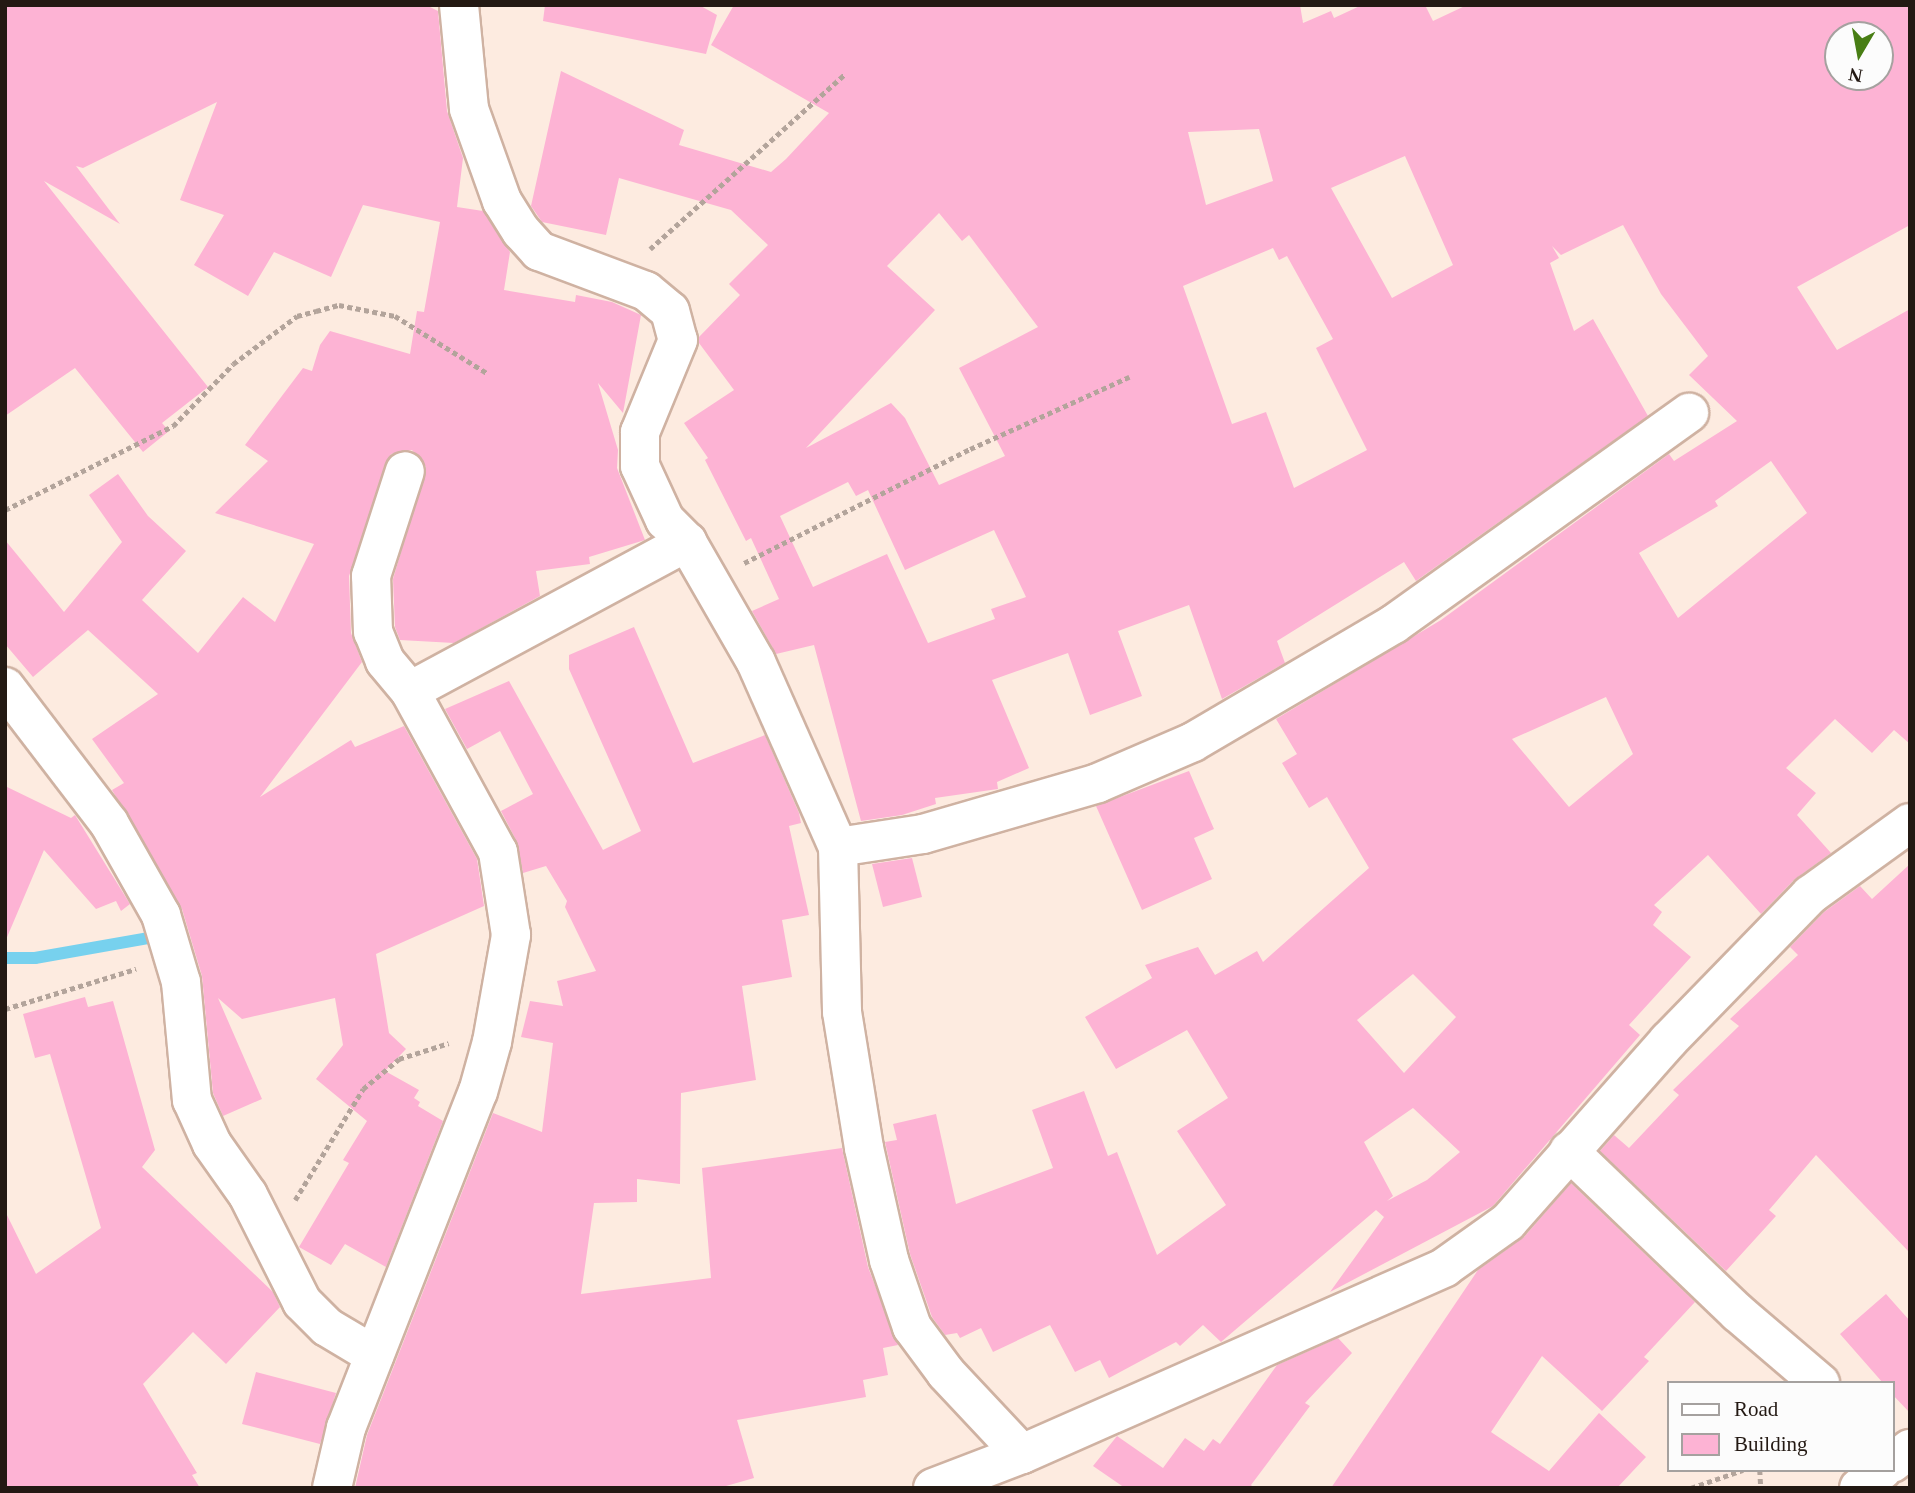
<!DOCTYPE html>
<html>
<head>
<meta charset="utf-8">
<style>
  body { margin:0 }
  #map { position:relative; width:1915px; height:1493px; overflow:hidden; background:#fdebe0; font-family:Georgia,serif }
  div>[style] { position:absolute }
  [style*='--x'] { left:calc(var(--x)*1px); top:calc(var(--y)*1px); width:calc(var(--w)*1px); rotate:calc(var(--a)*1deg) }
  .stream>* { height:12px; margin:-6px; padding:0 6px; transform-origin:6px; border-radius:6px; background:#77d1ee }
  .building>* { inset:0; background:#fdb3d4 }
  .path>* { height:4.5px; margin-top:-2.25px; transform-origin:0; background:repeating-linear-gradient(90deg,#b3a49b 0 5px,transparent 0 8.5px) }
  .roads { filter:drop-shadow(2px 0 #cfb2a2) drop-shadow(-2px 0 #cfb2a2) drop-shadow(0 2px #cfb2a2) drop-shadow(0 -2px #cfb2a2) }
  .minor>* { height:38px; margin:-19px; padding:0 19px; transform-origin:19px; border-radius:19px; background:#fff }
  span { translate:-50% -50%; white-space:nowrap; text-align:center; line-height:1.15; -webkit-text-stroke:7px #fcfcfc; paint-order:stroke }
  .frame { position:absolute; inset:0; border:7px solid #231913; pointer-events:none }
  .legend { position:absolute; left:1667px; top:1381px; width:228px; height:91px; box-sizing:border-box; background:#fcfcfc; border:2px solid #a5a19f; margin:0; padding:9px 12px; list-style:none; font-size:21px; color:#231913 }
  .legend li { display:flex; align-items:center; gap:14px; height:35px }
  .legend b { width:35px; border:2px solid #a5a19f }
  .north { position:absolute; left:1824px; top:21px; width:70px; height:70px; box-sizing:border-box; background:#fcfcfc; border:2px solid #a5a19f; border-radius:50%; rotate:190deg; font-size:19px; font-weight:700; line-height:28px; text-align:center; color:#231913 }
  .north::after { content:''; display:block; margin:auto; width:24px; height:32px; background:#487e14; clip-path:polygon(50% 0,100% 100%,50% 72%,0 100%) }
</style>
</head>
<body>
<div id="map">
  <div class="stream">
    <i style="--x:5;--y:958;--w:30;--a:0"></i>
    <i style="--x:35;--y:958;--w:116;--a:-10"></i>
  </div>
  <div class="building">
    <i style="clip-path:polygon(5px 5px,426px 5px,438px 11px,447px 111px,463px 158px,457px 207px,483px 211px,510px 252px,504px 290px,575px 302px,576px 295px,612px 302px,641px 315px,623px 413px,598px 383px,618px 450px,617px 468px,645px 540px,589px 557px,590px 564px,536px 571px,540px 596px,454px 643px,400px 640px,395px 627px,393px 579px,426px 467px,412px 450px,391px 454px,349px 576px,351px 633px,362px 662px,260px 797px,351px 740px,355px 747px,404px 726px,477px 859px,484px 906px,376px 954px,389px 1033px,406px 1049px,385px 1071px,419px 1090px,414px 1098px,420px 1102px,418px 1106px,443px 1121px,386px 1267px,345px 1244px,331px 1265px,299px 1247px,349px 1163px,343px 1160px,367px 1121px,316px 1079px,343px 1045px,335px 998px,242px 1019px,218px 998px,262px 1099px,223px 1116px,213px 1093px,202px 976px,182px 909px,112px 790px,124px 783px,92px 739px,158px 694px,88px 630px,33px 677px,5px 644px,5px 540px,64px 612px,122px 542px,89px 495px,118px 474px,148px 516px,186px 551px,142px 600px,198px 653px,243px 597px,275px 622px,314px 544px,215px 513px,268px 461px,245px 445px,303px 368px,312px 371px,320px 345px,330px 331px,410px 354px,417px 311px,424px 312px,440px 222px,363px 205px,331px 277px,274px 252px,248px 296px,194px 265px,224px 215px,180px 200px,217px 102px,83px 168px,76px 166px,120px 224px,44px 181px,208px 387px,162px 423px,169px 431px,143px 452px,75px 368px,5px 416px)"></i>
    <i style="clip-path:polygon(545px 5px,699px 5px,717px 15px,706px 54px,543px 21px)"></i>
    <i style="clip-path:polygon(evenodd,734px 5px,1300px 5px,1303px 23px,1331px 11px,1334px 18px,1362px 5px,1425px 5px,1433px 21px,1467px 5px,1910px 5px,1910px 225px,1797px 287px,1837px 350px,1910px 309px,1910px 744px,1894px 730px,1872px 753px,1835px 719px,1786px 768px,1816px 793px,1797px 815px,1831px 853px,1794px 880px,1761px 914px,1708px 855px,1654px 905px,1662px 912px,1653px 925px,1691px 957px,1629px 1025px,1640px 1035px,1493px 1206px,1330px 1292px,1384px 1217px,1376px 1210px,1221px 1342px,1203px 1325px,1180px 1346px,1176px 1342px,1109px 1378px,1100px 1360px,1075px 1372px,1050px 1325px,993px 1352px,981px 1328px,960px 1338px,957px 1333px,945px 1335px,932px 1317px,910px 1254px,885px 1142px,897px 1140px,893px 1124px,936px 1114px,956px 1204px,1053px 1168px,1032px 1110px,1084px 1091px,1108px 1156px,1117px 1152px,1157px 1255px,1226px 1205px,1177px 1131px,1228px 1098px,1187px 1030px,1116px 1069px,1085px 1017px,1152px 978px,1145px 965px,1198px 947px,1215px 975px,1257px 951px,1263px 962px,1369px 868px,1327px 797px,1309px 808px,1282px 763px,1297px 754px,1276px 719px,1441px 620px,1669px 454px,1674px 461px,1737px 421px,1689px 375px,1708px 356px,1661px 294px,1623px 225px,1561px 255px,1552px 246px,1559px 258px,1550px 263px,1574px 331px,1593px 319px,1648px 416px,1416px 581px,1404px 562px,1277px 641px,1285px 663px,1222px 699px,1189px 605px,1118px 631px,1142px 696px,1090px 715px,1068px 653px,992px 680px,1029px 768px,997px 782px,998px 789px,935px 798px,936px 804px,902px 815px,861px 821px,814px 645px,776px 654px,752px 611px,779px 599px,751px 538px,746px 541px,705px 460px,708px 458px,684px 423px,734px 390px,699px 343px,699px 337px,740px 295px,729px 284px,768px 245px,731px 210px,619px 178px,606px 235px,542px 222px,531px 206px,561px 71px,684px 130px,679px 145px,771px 172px,786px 159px,829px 113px,711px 45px,734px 5px,1838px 35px,1880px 35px,1880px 77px,1838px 77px,1838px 35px,734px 5px,1259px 129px,1273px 181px,1206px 205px,1188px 132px,1259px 129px,734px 5px,1405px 156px,1453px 265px,1392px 298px,1331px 188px,1405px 156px,734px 5px,939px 213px,962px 241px,969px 235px,1038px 327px,959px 368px,1005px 456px,939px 485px,905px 418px,891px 403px,806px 448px,935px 310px,887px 266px,939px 213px,734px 5px,1273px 248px,1279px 260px,1287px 256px,1333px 339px,1316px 348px,1367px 450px,1294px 488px,1266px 412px,1232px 424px,1183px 286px,1273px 248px,734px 5px,1771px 461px,1807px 513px,1678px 618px,1639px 553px,1718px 506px,1715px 501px,1771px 461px,734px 5px,848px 482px,856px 496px,868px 490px,905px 570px,994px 530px,1026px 597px,991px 609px,995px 619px,928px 643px,887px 554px,813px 587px,780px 516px,848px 482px,734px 5px,1606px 697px,1633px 754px,1569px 807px,1512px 739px,1606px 697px,734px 5px,1413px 974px,1456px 1017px,1404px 1073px,1357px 1020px,1413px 974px,734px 5px,1413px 1108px,1460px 1152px,1427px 1180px,1387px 1201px,1393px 1196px,1364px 1142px,1413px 1108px)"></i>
    <i style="clip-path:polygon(634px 627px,693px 763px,765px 735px,799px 813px,801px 823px,789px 826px,809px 915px,782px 920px,792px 977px,742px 986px,756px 1080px,681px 1093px,680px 1184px,637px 1179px,637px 1202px,594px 1203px,581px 1294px,711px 1278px,702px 1168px,842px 1148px,868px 1267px,898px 1345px,883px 1348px,888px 1375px,863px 1380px,866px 1397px,737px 1420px,754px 1478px,719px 1488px,355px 1488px,367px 1435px,493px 1113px,542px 1132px,553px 1043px,521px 1037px,530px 1001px,563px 1006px,557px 981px,596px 971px,565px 907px,567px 901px,546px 866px,523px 873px,517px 842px,501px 811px,533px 794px,500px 731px,467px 749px,445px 709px,509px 681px,603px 850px,641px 831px,569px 669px,569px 655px)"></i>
    <i style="clip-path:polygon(1189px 771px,1214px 829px,1194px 838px,1212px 879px,1142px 910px,1096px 806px)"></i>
    <i style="clip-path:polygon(5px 786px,71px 818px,75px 815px,130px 904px,121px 911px,116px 901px,96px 909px,44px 850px,5px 942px)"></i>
    <i style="clip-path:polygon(912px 858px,922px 897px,883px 907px,872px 864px)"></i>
    <i style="clip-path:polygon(1910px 864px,1910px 1253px,1816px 1155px,1769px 1210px,1776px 1216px,1726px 1271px,1600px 1151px,1614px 1135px,1629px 1148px,1679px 1095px,1673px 1090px,1739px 1026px,1730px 1019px,1798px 955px,1790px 947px,1824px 912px,1860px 886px,1872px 899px)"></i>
    <i style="clip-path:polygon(85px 997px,88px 1007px,113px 1001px,155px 1150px,142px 1167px,273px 1292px,280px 1307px,226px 1364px,193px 1332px,143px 1384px,197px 1473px,192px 1475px,200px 1488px,5px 1488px,5px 1211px,36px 1274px,101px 1228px,50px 1054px,35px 1058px,23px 1014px)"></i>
    <i style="clip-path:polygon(1571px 1183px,1695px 1302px,1644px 1357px,1649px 1361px,1602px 1411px,1542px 1356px,1491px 1432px,1549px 1471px,1599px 1413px,1646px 1457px,1617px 1488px,1331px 1488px,1478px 1270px,1524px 1237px)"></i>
    <i style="clip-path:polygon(1886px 1294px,1910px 1321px,1910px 1413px,1892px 1394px,1892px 1383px,1883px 1383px,1840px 1334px)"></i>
    <i style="clip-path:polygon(1338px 1338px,1352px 1353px,1305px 1403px,1310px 1406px,1251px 1485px,1254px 1488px,1125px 1488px,1093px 1466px,1117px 1436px,1163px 1468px,1185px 1438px,1204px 1451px,1213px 1439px,1220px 1444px,1277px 1365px)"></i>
    <i style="clip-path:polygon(256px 1372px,336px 1393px,320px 1444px,242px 1424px)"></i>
  </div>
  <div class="path">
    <i style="--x:650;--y:249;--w:262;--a:-41.9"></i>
    <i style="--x:5;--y:510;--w:188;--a:-26.6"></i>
    <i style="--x:173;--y:426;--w:86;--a:-45.9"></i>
    <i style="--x:233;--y:364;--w:80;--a:-36.9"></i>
    <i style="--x:297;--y:316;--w:20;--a:-15"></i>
    <i style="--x:316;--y:311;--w:24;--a:-15"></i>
    <i style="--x:339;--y:305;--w:57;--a:11.1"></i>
    <i style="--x:395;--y:316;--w:108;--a:31.8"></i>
    <i style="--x:744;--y:563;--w:253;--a:-26.8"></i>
    <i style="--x:970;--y:449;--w:175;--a:-24.4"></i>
    <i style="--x:5;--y:1009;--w:137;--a:-17"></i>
    <i style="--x:295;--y:1200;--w:130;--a:-58.5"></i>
    <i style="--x:363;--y:1089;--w:47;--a:-39.8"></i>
    <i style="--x:399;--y:1059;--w:52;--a:-17.7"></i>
    <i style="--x:1760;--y:1470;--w:18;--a:87"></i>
    <i style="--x:1691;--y:1488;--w:55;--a:-19.1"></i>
  </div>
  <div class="roads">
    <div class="minor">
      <i style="--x:459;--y:5;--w:104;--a:84.5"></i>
      <i style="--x:469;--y:109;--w:98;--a:70.3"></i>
      <i style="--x:502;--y:201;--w:36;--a:58"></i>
      <i style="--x:521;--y:231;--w:27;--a:48"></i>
      <i style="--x:539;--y:251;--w:114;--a:20.5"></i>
      <i style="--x:646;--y:291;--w:31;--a:40"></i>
      <i style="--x:670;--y:311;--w:30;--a:75"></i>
      <i style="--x:678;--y:340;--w:100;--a:112.4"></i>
      <i style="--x:640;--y:432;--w:34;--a:90"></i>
      <i style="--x:640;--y:466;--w:60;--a:65.2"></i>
      <i style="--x:665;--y:520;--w:31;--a:45"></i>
      <i style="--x:687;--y:542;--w:138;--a:60.1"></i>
      <i style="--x:756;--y:662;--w:202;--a:66.1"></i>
      <i style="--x:838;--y:847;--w:165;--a:88.6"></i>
      <i style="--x:842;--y:1012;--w:138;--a:80.8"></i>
      <i style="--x:864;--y:1148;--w:115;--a:77.4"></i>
      <i style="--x:889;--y:1260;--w:71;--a:71.1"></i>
      <i style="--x:912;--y:1327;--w:57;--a:53.5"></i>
      <i style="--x:946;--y:1373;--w:111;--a:46.8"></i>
      <i style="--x:5;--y:687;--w:171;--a:52.6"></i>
      <i style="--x:109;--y:823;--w:106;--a:60.5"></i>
      <i style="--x:161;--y:915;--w:70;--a:73.4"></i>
      <i style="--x:181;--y:982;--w:119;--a:84.7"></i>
      <i style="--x:192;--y:1100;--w:48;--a:65.6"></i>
      <i style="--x:212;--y:1144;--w:62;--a:54.8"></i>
      <i style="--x:248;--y:1195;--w:120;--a:63.2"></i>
      <i style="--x:302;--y:1302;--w:35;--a:45"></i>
      <i style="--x:327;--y:1327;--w:55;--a:30.8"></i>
      <i style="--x:410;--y:691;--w:315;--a:-28.3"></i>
      <i style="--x:838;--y:847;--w:86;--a:-8.7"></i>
      <i style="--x:923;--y:834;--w:182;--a:-16.2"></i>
      <i style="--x:1098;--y:783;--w:103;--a:-23.3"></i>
      <i style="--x:1193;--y:742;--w:233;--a:-30.4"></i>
      <i style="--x:1394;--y:624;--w:363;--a:-35.6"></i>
      <i style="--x:1569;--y:1151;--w:234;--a:43.8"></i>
      <i style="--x:1738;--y:1313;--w:108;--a:40.5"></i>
      <i style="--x:1892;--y:1463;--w:23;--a:-38"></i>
      <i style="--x:332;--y:1488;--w:62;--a:-76.9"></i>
      <i style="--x:346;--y:1428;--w:361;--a:-68.6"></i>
      <i style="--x:478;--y:1092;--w:52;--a:-74.4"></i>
      <i style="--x:492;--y:1042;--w:109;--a:-79.9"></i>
      <i style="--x:511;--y:935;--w:84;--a:-98.9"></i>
      <i style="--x:498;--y:852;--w:183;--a:-118.7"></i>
      <i style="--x:410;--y:691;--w:39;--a:-130"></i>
      <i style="--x:385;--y:661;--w:31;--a:-112"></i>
      <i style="--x:373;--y:632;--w:56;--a:-92"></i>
      <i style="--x:371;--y:576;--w:110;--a:-72.1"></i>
      <i style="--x:933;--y:1488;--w:95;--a:-20.9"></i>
      <i style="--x:1022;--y:1454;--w:462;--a:-23.8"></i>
      <i style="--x:1445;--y:1267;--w:77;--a:-35.5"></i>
      <i style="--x:1508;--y:1222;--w:242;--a:-48.5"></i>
      <i style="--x:1668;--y:1041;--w:204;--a:-45.8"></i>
      <i style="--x:1810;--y:895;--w:123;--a:-35.8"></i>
      <i style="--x:1859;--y:1488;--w:29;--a:-38"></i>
    </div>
  </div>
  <div class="frame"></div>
  <ul class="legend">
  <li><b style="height:9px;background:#fff"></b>Road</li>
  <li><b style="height:19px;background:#fdb3d4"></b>Building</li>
  </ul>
  <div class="north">N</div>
</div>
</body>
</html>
